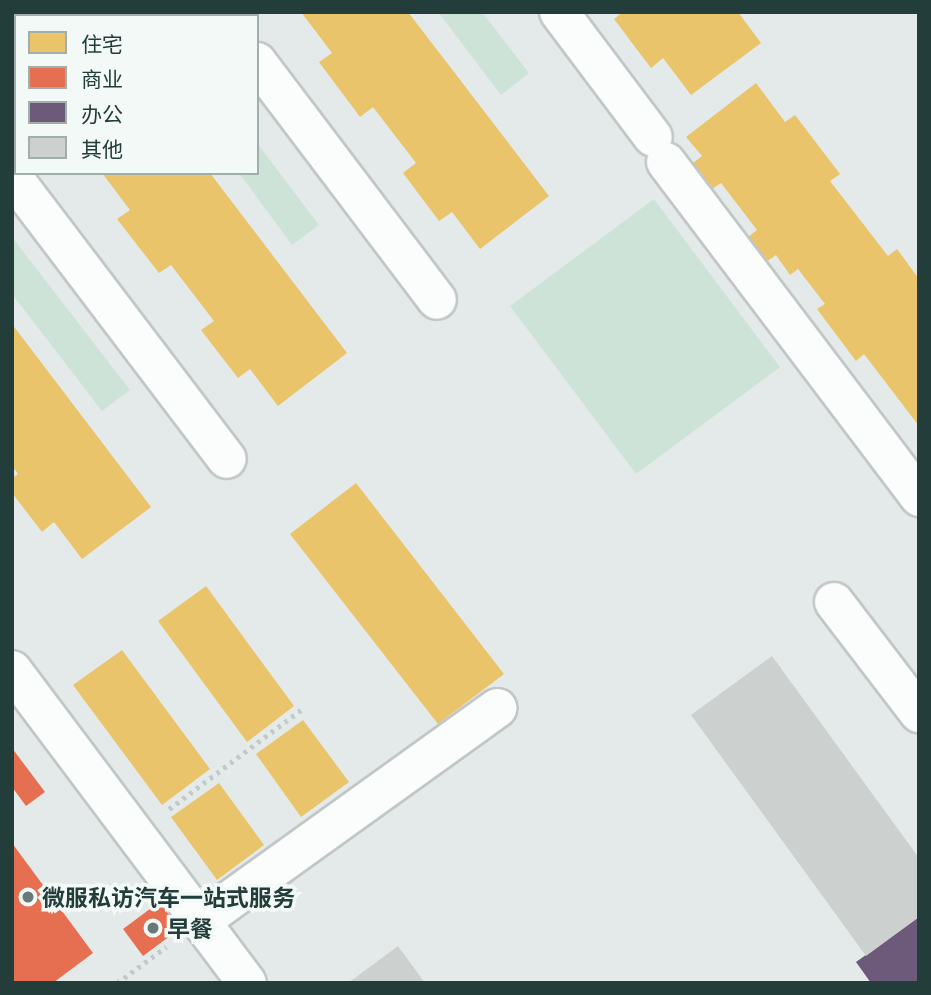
<!DOCTYPE html>
<html>
<head>
<meta charset="utf-8">
<style>
  body { margin:0 }
  #map { position:relative; width:931px; height:995px; overflow:hidden; background:#e4eae9; font-family:"Noto Sans","Noto Sans SC",sans-serif }
  div>[style] { position:absolute }
  [style*='--x'] { left:calc(var(--x)*1px); top:calc(var(--y)*1px); width:calc(var(--w)*1px); rotate:calc(var(--a)*1deg) }
  .green>* { inset:0; background:#cee3d8 }
  .homes>* { inset:0; background:#e9c46a }
  .shops>* { inset:0; background:#e76f51 }
  .offices>* { inset:0; background:#6d597a }
  .building>* { inset:0; background:#ccd1d0 }
  .path>* { height:4.5px; margin-top:-2.25px; transform-origin:0; background:repeating-linear-gradient(90deg,#c1cac9 0 3.5px,transparent 0 8.5px) }
  .roads { filter:drop-shadow(2px 0 #c1c7c6) drop-shadow(-2px 0 #c1c7c6) drop-shadow(0 2px #c1c7c6) drop-shadow(0 -2px #c1c7c6) }
  .minor>* { height:38px; margin:-19px; padding:0 19px; transform-origin:19px; border-radius:19px; background:#fbfcfc }
  .dots>* { width:19px; height:19px; translate:-50% -50%; box-sizing:border-box; border:4px solid #f3f9f7; border-radius:50% }
  span { translate:-50% -50%; white-space:nowrap; text-align:center; line-height:1.15; -webkit-text-stroke:7px #f3f9f7; paint-order:stroke }
  .poi-label { font-size:23px; color:#233d3b; font-weight:700 }
  .left { translate:0 -50%; text-align:left }
  .frame { position:absolute; inset:0; border:14px solid #233d3b; pointer-events:none }
  .legend { position:absolute; left:14px; top:14px; width:245px; height:161px; box-sizing:border-box; background:#f3f9f7; border:2px solid #a0aeac; margin:0; padding:9px 12px; list-style:none; font-size:21px; color:#233d3b }
  .legend li { display:flex; align-items:center; gap:14px; height:35px }
  .legend b { width:35px; border:2px solid #a0aeac }
</style>
</head>
<body>
<div id="map">
  <div class="green">
    <i style="clip-path:polygon(438px 12px,482px 12px,529px 73px,501px 95px)"></i>
    <i style="clip-path:polygon(257px 143px,319px 225px,292px 245px,239px 173px,257px 173px)"></i>
    <i style="clip-path:polygon(654px 199px,780px 367px,636px 474px,510px 306px)"></i>
    <i style="clip-path:polygon(12px 237px,130px 390px,102px 411px,12px 294px)"></i>
  </div>
  <div class="homes">
    <i style="clip-path:polygon(12px 12px,87px 12px,89px 16px,16px 16px,16px 58px)"></i>
    <i style="clip-path:polygon(301px 12px,408px 12px,549px 196px,480px 249px,452px 212px,439px 221px,403px 173px,416px 163px,373px 107px,360px 117px,319px 62px,332px 53px)"></i>
    <i style="clip-path:polygon(623px 12px,738px 12px,761px 43px,691px 95px,663px 58px,651px 68px,614px 19px)"></i>
    <i style="clip-path:polygon(756px 83px,785px 122px,795px 115px,840px 174px,830px 181px,888px 256px,897px 249px,919px 279px,919px 426px,864px 354px,856px 361px,817px 309px,825px 304px,798px 269px,790px 275px,776px 255px,766px 262px,748px 237px,757px 230px,721px 183px,712px 189px,693px 163px,702px 156px,686px 137px)"></i>
    <i style="clip-path:polygon(102px 173px,210px 173px,347px 353px,278px 406px,250px 369px,238px 378px,201px 330px,214px 321px,171px 265px,159px 273px,117px 219px,130px 210px)"></i>
    <i style="clip-path:polygon(12px 324px,151px 507px,82px 559px,54px 522px,42px 532px,12px 493px,12px 478px,18px 474px,12px 466px)"></i>
    <i style="clip-path:polygon(356px 483px,504px 674px,438px 724px,290px 534px)"></i>
    <i style="clip-path:polygon(206px 586px,294px 706px,247px 742px,158px 621px)"></i>
    <i style="clip-path:polygon(122px 650px,210px 769px,162px 805px,73px 685px)"></i>
    <i style="clip-path:polygon(303px 720px,349px 782px,301px 817px,256px 754px)"></i>
    <i style="clip-path:polygon(219px 783px,264px 845px,217px 880px,171px 817px)"></i>
  </div>
  <div class="shops">
    <i style="clip-path:polygon(12px 748px,45px 792px,26px 806px,12px 787px)"></i>
    <i style="clip-path:polygon(12px 843px,93px 953px,53px 983px,12px 983px)"></i>
    <i style="clip-path:polygon(162px 900px,182px 927px,143px 956px,123px 929px)"></i>
  </div>
  <div class="offices">
    <i style="clip-path:polygon(919px 917px,919px 983px,871px 983px,856px 962px)"></i>
  </div>
  <div class="building">
    <i style="clip-path:polygon(772px 656px,919px 858px,919px 917px,866px 956px,691px 715px)"></i>
    <i style="clip-path:polygon(398px 946px,425px 983px,348px 983px)"></i>
  </div>
  <div class="path">
    <i style="--x:169;--y:809;--w:166;--a:-36.9"></i>
    <i style="--x:117;--y:983;--w:61;--a:-36.3"></i>
  </div>
  <div class="roads">
    <div class="minor">
      <i style="--x:219;--y:12;--w:5;--a:53"></i>
      <i style="--x:559;--y:12;--w:156;--a:53.1"></i>
      <i style="--x:257;--y:62;--w:298;--a:52.9"></i>
      <i style="--x:666;--y:162;--w:420;--a:52.9"></i>
      <i style="--x:12;--y:176;--w:355;--a:52.8"></i>
      <i style="--x:834;--y:602;--w:140;--a:52.6"></i>
      <i style="--x:12;--y:670;--w:391;--a:53.1"></i>
      <i style="--x:201;--y:921;--w:365;--a:-35.7"></i>
    </div>
  </div>
  <div class="dots">
    <i style="left:28px;top:897px;background:#677a78"></i>
    <i style="left:153px;top:928px;background:#677a78"></i>
  </div>
  <div class="poi-label">
    <span class="left" style="left:42px;top:897px">微服私访汽车一站式服务</span>
    <span class="left" style="left:167px;top:928px">早餐</span>
  </div>
  <div class="frame"></div>
  <ul class="legend">
  <li><b style="height:19px;background:#e9c46a"></b>住宅</li>
  <li><b style="height:19px;background:#e76f51"></b>商业</li>
  <li><b style="height:19px;background:#6d597a"></b>办公</li>
  <li><b style="height:19px;background:#ccd1d0"></b>其他</li>
  </ul>
</div>
</body>
</html>
